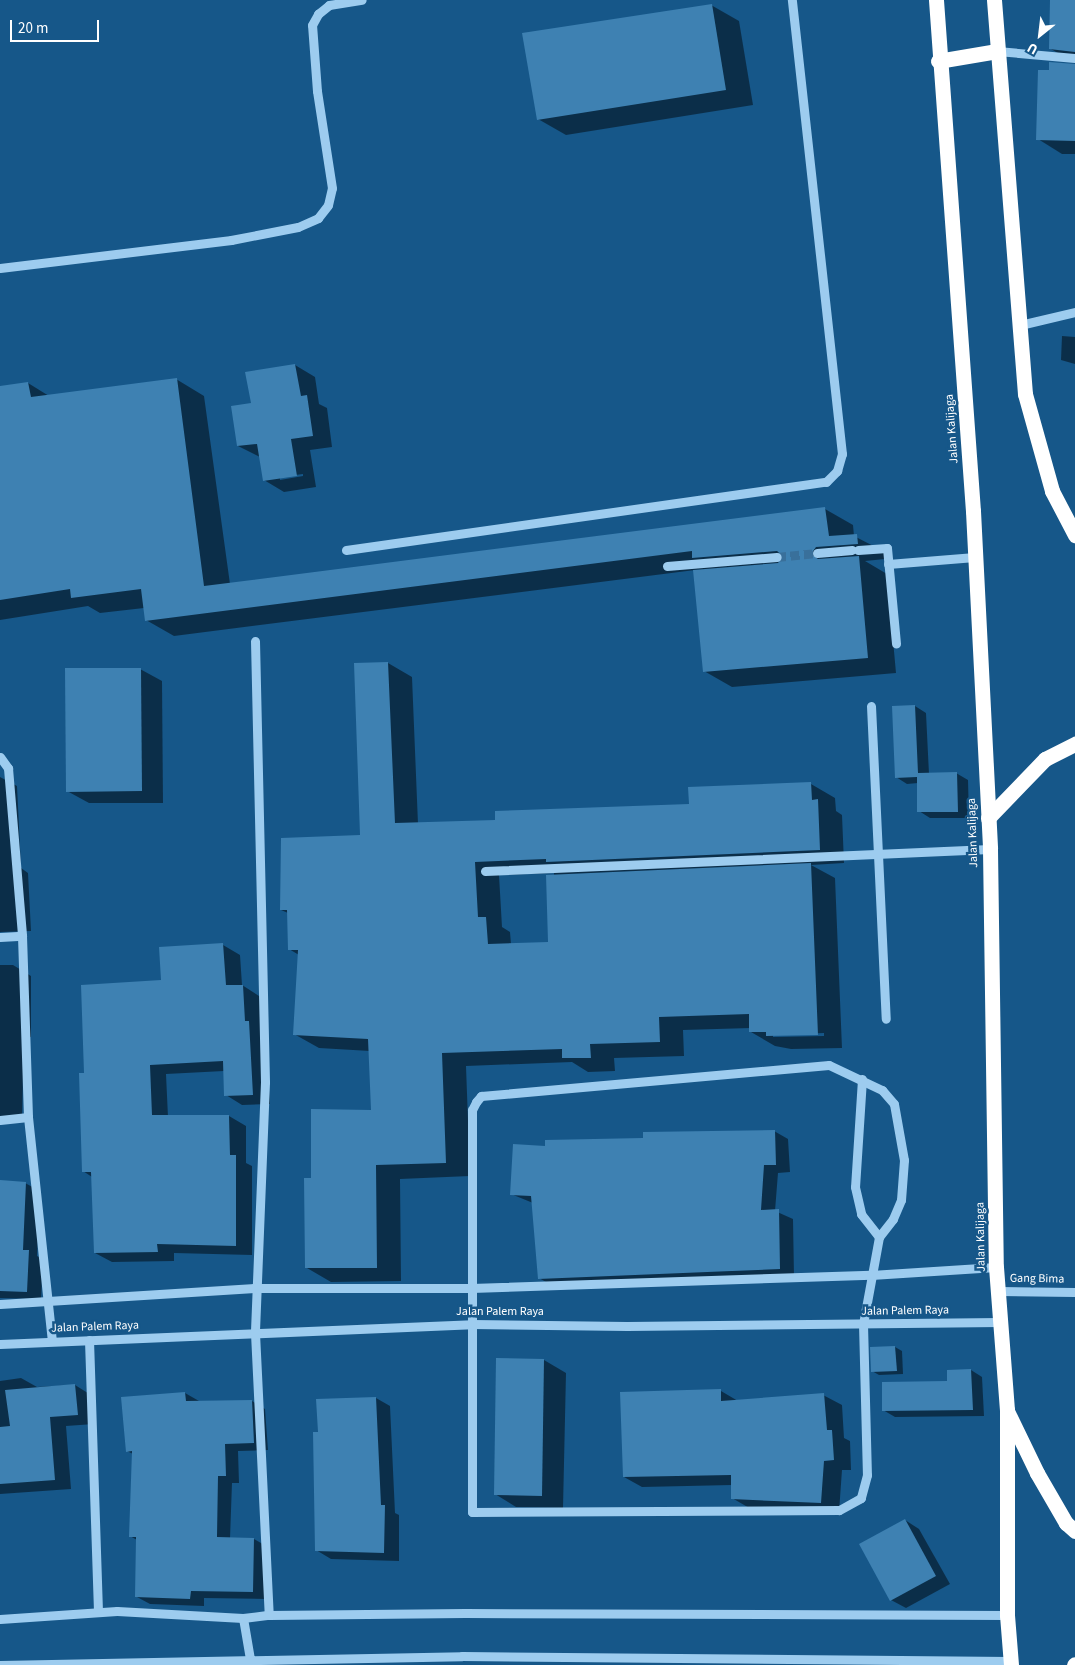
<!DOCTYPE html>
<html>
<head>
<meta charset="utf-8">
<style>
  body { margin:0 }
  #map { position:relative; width:1075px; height:1665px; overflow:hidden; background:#165789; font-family:"Source Sans 3",sans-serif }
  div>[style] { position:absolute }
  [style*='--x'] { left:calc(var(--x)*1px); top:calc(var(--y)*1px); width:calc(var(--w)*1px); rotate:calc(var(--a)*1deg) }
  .shadow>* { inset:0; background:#0007 }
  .building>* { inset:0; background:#3e81b2 }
  .minor-tunnel>* { height:9px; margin-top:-4.5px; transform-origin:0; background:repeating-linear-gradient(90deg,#39709b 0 9px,transparent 0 13.5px) }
  .minor>* { height:9px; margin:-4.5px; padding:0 4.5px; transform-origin:4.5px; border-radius:4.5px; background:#9dccef }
  .highway>* { height:15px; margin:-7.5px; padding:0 7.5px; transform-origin:7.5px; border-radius:7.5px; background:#fff }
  span { translate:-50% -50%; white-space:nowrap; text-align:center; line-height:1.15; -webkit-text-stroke:5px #165789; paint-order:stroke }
  .street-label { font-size:12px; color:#fff }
  .north { position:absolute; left:1015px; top:10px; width:50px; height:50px; -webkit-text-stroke:4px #165789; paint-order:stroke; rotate:209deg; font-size:14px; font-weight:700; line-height:20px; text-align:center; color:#fff }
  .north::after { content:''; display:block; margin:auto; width:18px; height:22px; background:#fff; clip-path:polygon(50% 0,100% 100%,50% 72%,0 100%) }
  .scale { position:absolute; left:10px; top:20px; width:89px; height:22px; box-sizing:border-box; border:2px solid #fff; border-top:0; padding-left:6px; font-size:15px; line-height:18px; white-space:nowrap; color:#fff; -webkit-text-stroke:4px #165789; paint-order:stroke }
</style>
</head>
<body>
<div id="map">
  <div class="shadow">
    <i style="clip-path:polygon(1051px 0,1075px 0,1075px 63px,1051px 49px)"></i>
    <i style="clip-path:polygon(711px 5px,739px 21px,753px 105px,566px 135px,538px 119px)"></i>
    <i style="clip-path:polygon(1075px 65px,1075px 154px,1062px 154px,1038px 139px,1050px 72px)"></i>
    <i style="clip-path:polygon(1062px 336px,1075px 337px,1075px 364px,1061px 360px)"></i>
    <i style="clip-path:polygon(evenodd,295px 365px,315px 377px,319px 404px,327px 408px,332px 447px,310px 450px,316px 487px,284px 492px,264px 480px,260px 457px,238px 446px,252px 404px,295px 365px,303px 474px,303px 476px,280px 480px,280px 477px,303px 474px)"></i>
    <i style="clip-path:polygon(176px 379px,204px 396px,230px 584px,825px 509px,853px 525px,854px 536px,885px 552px,885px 559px,865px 561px,887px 574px,896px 673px,732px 687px,704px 671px,695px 570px,174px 636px,146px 620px,144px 608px,100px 613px,88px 606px,0 620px,0 387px,28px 383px,49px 396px)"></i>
    <i style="clip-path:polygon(evenodd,388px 663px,412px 677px,418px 824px,497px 821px,690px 805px,811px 784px,835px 798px,836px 811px,842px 815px,844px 863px,811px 865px,835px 878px,842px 1048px,791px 1049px,775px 1046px,751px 1032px,751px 1028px,683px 1030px,684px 1056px,614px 1058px,615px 1071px,588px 1072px,572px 1062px,466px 1066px,470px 1176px,400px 1179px,401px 1281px,331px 1282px,307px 1268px,312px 1179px,372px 1111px,370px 1051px,319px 1048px,294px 1034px,299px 955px,289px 949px,288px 913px,281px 910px,361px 837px,355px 665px,388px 663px,554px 873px,550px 943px,511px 944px,510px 932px,502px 927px,499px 875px,554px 873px,388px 663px,824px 1033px,824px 1036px,773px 1037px,773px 1035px,824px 1033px)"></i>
    <i style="clip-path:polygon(140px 669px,162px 681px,163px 803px,89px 803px,67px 791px)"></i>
    <i style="clip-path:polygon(915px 706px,926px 713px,929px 774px,956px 773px,968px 780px,969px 818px,930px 818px,919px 811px,918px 783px,907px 784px,896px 777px)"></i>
    <i style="clip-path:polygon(0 777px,17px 786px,21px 868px,28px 873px,31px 931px,0 932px)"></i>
    <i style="clip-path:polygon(223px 945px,240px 955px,242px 985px,259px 996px,266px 1032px,270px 1104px,242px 1105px,226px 1095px,224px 1071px,166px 1074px,168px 1117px,229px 1116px,246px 1126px,246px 1163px,252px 1166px,252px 1255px,174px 1253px,174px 1261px,112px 1262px,95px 1253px,92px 1177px,83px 1171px,86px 1074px,162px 981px)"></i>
    <i style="clip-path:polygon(0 965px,13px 965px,31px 976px,31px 1037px,24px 1036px,22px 1116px,0 1116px)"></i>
    <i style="clip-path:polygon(774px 1131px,788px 1139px,790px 1172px,778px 1173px,775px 1211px,793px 1219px,794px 1276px,553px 1286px,539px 1278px,533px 1203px,511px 1194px,546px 1148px)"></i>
    <i style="clip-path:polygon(0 1182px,25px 1183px,40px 1191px,37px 1256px,43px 1259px,41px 1299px,0 1298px)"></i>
    <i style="clip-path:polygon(895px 1347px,902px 1351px,903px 1374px,879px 1375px,872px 1371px)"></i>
    <i style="clip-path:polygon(497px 1359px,544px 1360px,566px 1373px,563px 1508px,516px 1507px,495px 1494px)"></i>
    <i style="clip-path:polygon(971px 1370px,982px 1377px,984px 1416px,895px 1417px,883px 1410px)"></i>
    <i style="clip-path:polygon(21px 1378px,37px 1387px,75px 1385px,91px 1395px,94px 1424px,66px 1426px,71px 1489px,0 1494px,0 1381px)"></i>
    <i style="clip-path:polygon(721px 1391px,738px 1401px,823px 1395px,842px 1405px,844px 1438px,850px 1441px,851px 1470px,842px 1470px,839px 1512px,751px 1509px,732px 1498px,732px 1485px,642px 1487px,624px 1477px)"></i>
    <i style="clip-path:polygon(185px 1393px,199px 1401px,252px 1401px,265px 1409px,268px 1450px,238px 1451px,239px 1483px,232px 1483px,230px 1539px,254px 1539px,268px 1547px,267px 1599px,204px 1598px,204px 1606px,150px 1604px,137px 1597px,137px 1540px,130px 1536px,133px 1454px,127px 1451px,123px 1398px)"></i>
    <i style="clip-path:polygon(376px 1398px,390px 1406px,395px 1513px,399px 1515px,399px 1561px,331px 1559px,316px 1550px,319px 1434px)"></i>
    <i style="clip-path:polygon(905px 1520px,919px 1529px,950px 1584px,906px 1608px,891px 1600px)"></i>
  </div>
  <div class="building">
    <i style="clip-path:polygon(1050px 0,1075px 0,1075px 52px,1049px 49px)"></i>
    <i style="clip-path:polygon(712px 4px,726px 90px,537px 120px,522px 33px)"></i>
    <i style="clip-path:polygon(1049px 62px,1075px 64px,1075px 141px,1036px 140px,1038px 70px,1049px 70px)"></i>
    <i style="clip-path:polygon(295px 364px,301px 396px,307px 395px,313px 436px,291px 439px,297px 476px,263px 481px,257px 444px,237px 446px,231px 406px,251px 403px,245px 372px)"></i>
    <i style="clip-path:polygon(177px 378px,204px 586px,825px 507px,829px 536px,857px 534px,858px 544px,816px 547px,811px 554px,818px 559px,859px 556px,868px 658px,703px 672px,693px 570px,778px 563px,783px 556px,777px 551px,692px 558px,692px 551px,145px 621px,141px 589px,71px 598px,70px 589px,0 600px,0 386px,28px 382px,31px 397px)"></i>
    <i style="clip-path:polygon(388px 662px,395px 823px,495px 820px,495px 811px,689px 804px,688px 787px,811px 782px,812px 800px,818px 799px,820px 850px,546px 862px,546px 859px,475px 862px,478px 917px,486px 917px,488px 944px,548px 942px,546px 875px,811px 863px,818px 1035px,766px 1036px,766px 1032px,749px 1032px,749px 1014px,659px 1017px,660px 1042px,590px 1044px,591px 1058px,562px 1058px,562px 1049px,442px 1053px,446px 1163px,376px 1165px,377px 1268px,305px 1268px,304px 1178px,311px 1178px,311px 1109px,371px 1110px,368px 1039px,293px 1035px,298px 950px,288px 950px,287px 910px,280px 910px,281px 838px,360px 835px,354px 663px)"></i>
    <i style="clip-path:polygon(65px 668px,141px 668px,142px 791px,66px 792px)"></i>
    <i style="clip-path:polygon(915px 705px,918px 773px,957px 772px,958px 812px,917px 812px,917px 777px,895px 778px,892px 706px)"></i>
    <i style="clip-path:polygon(223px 943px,226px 985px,243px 985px,245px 1021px,249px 1021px,253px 1095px,224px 1096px,223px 1061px,150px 1065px,152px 1115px,229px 1115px,230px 1155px,236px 1155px,236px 1246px,157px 1244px,158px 1252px,94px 1253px,91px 1172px,82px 1172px,79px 1073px,84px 1073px,81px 985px,161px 980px,159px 947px)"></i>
    <i style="clip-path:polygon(775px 1130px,776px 1165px,764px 1165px,761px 1210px,779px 1209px,780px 1269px,538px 1279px,531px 1196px,510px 1195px,513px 1144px,545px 1146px,545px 1140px,643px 1138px,643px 1132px)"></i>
    <i style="clip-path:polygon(0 1180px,26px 1182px,23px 1250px,29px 1250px,27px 1292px,0 1291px)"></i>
    <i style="clip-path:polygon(895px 1346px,897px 1371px,871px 1372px,870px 1347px)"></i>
    <i style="clip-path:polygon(496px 1358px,544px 1359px,542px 1496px,494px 1495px)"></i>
    <i style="clip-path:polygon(971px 1369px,973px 1410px,882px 1411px,882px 1382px,947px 1381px,947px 1370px)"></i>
    <i style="clip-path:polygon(75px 1384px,78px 1415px,50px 1417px,55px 1480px,0 1484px,0 1427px,10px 1426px,5px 1390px)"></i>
    <i style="clip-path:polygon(721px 1389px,721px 1401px,824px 1393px,827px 1430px,832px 1430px,834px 1460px,824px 1461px,821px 1503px,731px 1499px,731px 1475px,623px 1477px,620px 1392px)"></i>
    <i style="clip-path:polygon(185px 1392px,186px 1401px,252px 1400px,254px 1443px,225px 1444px,226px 1476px,218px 1476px,217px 1537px,254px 1538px,253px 1592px,191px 1591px,190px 1599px,135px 1597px,136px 1537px,129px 1537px,132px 1451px,126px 1452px,121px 1397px)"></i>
    <i style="clip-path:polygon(376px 1397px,381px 1505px,385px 1505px,384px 1553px,315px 1551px,313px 1432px,318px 1432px,316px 1399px)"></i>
    <i style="clip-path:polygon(905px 1519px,936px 1576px,890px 1601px,859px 1544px)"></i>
  </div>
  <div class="minor-tunnel">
    <i style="--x:777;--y:557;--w:40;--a:-5.7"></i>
  </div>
  <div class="minor">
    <i style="--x:997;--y:51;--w:78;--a:5.1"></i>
    <i style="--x:0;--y:268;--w:233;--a:-6.9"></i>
    <i style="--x:231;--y:240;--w:68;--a:-11"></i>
    <i style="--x:298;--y:227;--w:22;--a:-24"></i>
    <i style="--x:318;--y:218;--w:16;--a:-52"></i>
    <i style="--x:328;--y:205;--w:17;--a:-77"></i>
    <i style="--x:332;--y:188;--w:98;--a:-98.8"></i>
    <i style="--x:317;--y:91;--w:66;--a:-94.3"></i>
    <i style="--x:312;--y:25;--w:13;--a:-61"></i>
    <i style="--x:318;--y:14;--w:14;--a:-39"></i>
    <i style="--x:329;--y:5;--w:33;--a:-9"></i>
    <i style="--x:1020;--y:325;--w:57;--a:-13.3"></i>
    <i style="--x:346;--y:550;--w:485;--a:-8.1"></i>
    <i style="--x:826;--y:482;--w:16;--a:-45"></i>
    <i style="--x:837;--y:471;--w:18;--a:-74"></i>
    <i style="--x:842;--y:454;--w:457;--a:-96.3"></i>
    <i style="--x:858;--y:550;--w:29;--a:-4"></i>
    <i style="--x:887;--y:548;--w:96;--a:84.6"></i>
    <i style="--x:817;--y:553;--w:35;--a:-5"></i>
    <i style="--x:888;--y:564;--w:87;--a:-4.6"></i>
    <i style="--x:667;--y:566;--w:110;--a:-4.7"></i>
    <i style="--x:255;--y:641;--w:441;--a:88.7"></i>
    <i style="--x:265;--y:1082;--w:251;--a:92.3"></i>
    <i style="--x:255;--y:1333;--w:282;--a:87.2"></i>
    <i style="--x:871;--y:706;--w:313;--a:87.3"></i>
    <i style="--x:0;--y:757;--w:14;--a:54"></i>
    <i style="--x:8;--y:768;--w:169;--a:85.2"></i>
    <i style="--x:22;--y:936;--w:181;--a:88.1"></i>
    <i style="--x:28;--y:1117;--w:225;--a:83.9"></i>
    <i style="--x:485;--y:871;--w:505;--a:-2.49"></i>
    <i style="--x:0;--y:937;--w:22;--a:-3"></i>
    <i style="--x:829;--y:1065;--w:59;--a:25.3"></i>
    <i style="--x:882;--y:1090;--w:18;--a:49"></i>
    <i style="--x:894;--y:1104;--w:57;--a:79.9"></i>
    <i style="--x:904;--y:1160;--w:40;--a:94.3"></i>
    <i style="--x:901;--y:1200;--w:21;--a:113"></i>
    <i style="--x:893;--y:1219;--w:23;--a:128"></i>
    <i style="--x:879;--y:1237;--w:88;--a:100.4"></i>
    <i style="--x:863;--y:1324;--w:151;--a:88.5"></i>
    <i style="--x:867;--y:1475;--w:24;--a:105"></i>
    <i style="--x:861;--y:1498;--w:25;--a:151"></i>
    <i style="--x:839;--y:1510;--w:367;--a:179.7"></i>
    <i style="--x:472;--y:1512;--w:402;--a:-90"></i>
    <i style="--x:472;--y:1110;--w:9;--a:-63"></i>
    <i style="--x:476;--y:1102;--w:8;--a:-50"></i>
    <i style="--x:481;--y:1096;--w:349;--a:-5.1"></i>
    <i style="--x:862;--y:1079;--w:108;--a:93.7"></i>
    <i style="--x:855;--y:1187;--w:28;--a:77"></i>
    <i style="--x:861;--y:1214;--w:29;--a:52"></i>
    <i style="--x:0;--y:1120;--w:28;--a:-6"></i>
    <i style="--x:998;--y:1291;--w:77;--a:0.7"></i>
    <i style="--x:0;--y:1304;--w:255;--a:-3.6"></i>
    <i style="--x:254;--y:1288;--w:217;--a:0"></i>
    <i style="--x:471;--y:1288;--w:400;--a:-1.9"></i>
    <i style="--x:871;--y:1275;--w:125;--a:-3.7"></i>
    <i style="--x:89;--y:1340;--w:272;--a:88.1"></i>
    <i style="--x:0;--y:1344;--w:472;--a:-2.4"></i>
    <i style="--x:472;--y:1324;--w:155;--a:0.7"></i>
    <i style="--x:627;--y:1326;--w:373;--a:-0.6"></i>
    <i style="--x:243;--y:1618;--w:42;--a:80.3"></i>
    <i style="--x:0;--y:1619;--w:117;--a:-3.9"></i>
    <i style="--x:117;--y:1611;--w:126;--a:3.2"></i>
    <i style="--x:243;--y:1618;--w:26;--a:-7"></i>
    <i style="--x:269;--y:1615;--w:196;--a:-0.6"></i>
    <i style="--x:465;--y:1613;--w:542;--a:0.21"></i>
    <i style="--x:0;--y:1665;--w:462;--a:-1.1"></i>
    <i style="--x:462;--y:1656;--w:548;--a:0.52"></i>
  </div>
  <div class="highway">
    <i style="--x:936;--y:0;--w:512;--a:85.86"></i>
    <i style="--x:973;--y:511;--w:338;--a:87.1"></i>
    <i style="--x:990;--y:849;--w:418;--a:89.2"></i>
    <i style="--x:996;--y:1267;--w:143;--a:85.6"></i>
    <i style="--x:1007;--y:1410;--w:205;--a:90"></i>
    <i style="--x:1007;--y:1615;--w:50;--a:85.4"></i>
    <i style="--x:994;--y:0;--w:395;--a:85.5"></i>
    <i style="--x:1025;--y:394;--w:101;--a:74.4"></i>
    <i style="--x:1052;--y:491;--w:50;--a:62.4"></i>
    <i style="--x:938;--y:61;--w:60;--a:-9.6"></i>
    <i style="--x:988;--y:818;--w:82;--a:-46"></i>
    <i style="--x:1045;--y:759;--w:34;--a:-27"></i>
    <i style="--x:1008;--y:1413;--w:67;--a:64.2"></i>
    <i style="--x:1037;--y:1473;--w:58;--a:59.9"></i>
    <i style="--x:1066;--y:1523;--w:12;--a:42"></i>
    <i style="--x:1074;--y:1665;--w:1;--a:-45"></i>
  </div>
  <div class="street-label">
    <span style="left:952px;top:429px;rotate:-94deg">Jalan Kalijaga</span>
    <span style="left:973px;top:833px;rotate:-92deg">Jalan Kalijaga</span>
    <span style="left:981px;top:1237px;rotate:-91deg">Jalan Kalijaga</span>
    <span style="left:1037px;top:1279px;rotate:1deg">Gang Bima</span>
    <span style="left:905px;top:1311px;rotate:-1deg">Jalan Palem Raya</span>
    <span style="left:500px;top:1312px">Jalan Palem Raya</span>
    <span style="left:95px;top:1327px;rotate:-2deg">Jalan Palem Raya</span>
  </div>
  <div class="north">U</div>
  <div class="scale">20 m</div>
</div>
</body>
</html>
